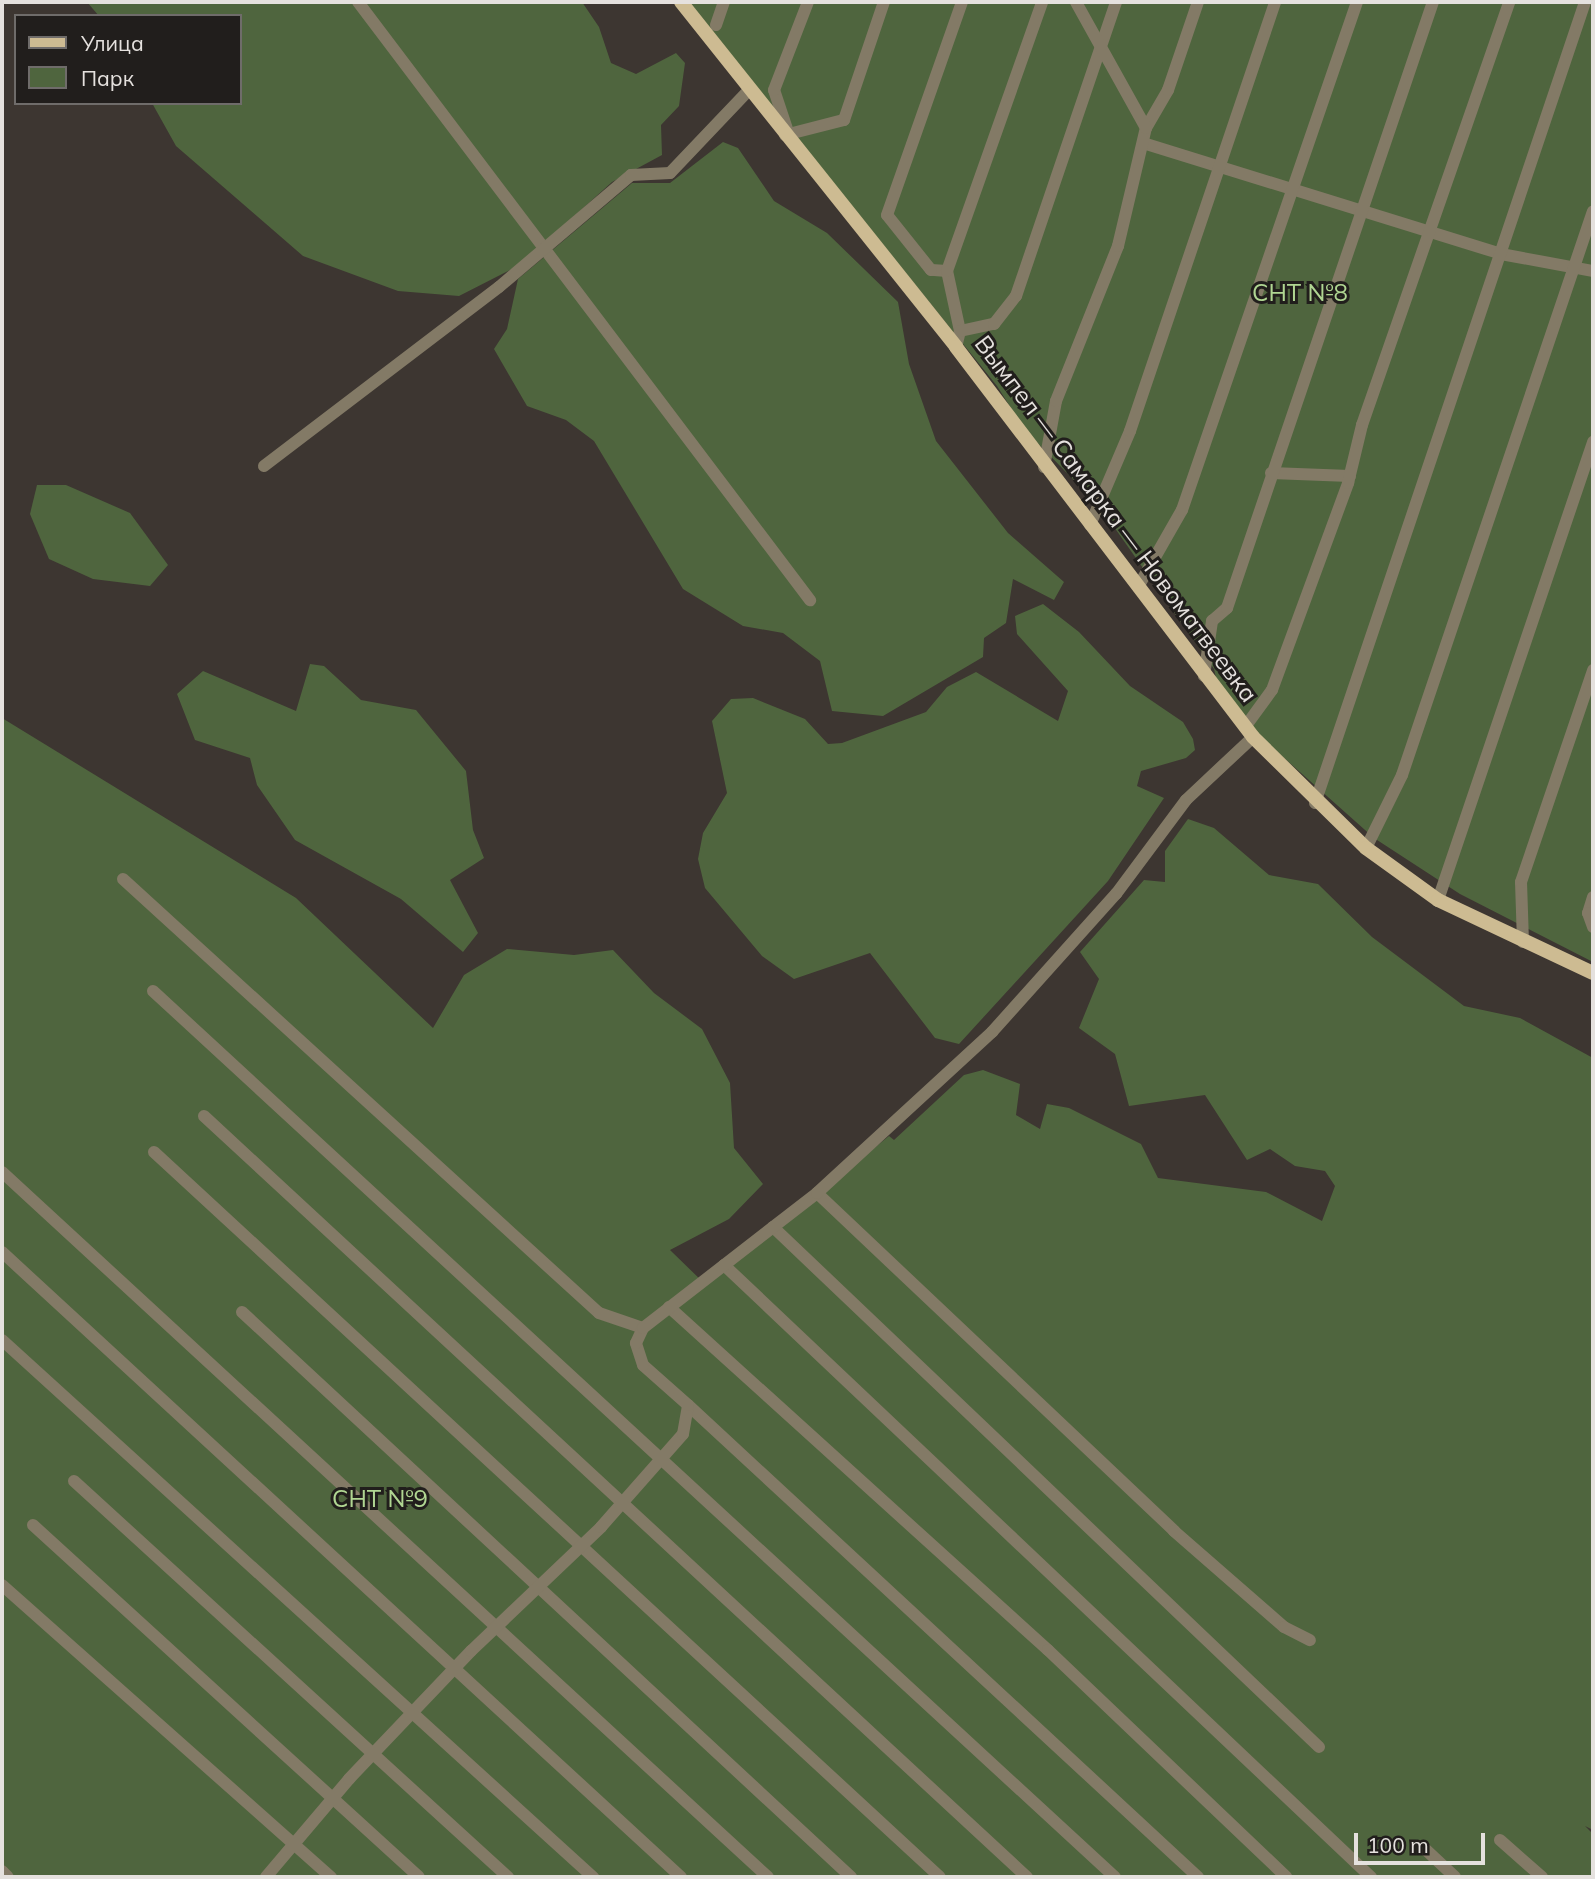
<!DOCTYPE html>
<html>
<head>
<meta charset="utf-8">
<style>
  body { margin:0 }
  #map { position:relative; width:1595px; height:1879px; overflow:hidden; background:#3d3631; font-family:Mulish,sans-serif }
  div>[style] { position:absolute }
  [style*='--x'] { left:calc(var(--x)*1px); top:calc(var(--y)*1px); width:calc(var(--w)*1px); rotate:calc(var(--a)*1deg) }
  .green>* { inset:0; background:#4f653e }
  .minor>* { height:12px; margin:-6px; padding:0 6px; transform-origin:6px; border-radius:6px; background:#837a66 }
  .major>* { height:14px; margin:-7px; padding:0 7px; transform-origin:7px; border-radius:7px; background:#cdbb92 }
  span { translate:-50% -50%; white-space:nowrap; text-align:center; line-height:1.15; -webkit-text-stroke:6px #211e1c; paint-order:stroke }
  .park-label { font-size:24px; color:#b0d692 }
  .street-label { font-size:24px; color:#e5e1de }
  .frame { position:absolute; inset:0; border:4px solid #e5e1de; pointer-events:none }
  .legend { position:absolute; left:14px; top:14px; width:228px; height:91px; box-sizing:border-box; background:#211e1c; border:2px solid #6f6c6a; margin:0; padding:9px 12px; list-style:none; font-size:21px; color:#e5e1de }
  .legend li { display:flex; align-items:center; gap:14px; height:35px }
  .legend b { width:35px; border:2px solid #6f6c6a }
  .scale { position:absolute; left:1354px; top:1833px; width:131px; height:32px; box-sizing:border-box; border:4px solid #e5e1de; border-top:0; padding-left:9px; font-size:21px; line-height:24px; white-space:nowrap; color:#e5e1de; -webkit-text-stroke:5px #211e1c; paint-order:stroke }
</style>
</head>
<body>
<div id="map">
  <div class="green">
    <i style="clip-path:polygon(87px 2px,582px 2px,599px 27px,611px 63px,636px 74px,676px 53px,685px 63px,679px 106px,661px 125px,662px 155px,612px 182px,520px 265px,459px 296px,398px 291px,303px 256px,176px 146px,152px 103px,240px 103px,240px 16px,99px 16px)"></i>
    <i style="clip-path:polygon(687px 2px,1593px 2px,1593px 962px,1460px 894px,1374px 838px,1264px 740px,1217px 682px,1214px 669px,1100px 507px,1025px 430px,997px 386px)"></i>
    <i style="clip-path:polygon(723px 142px,738px 148px,774px 201px,827px 233px,898px 302px,909px 364px,936px 441px,1008px 533px,1064px 582px,1054px 600px,1013px 579px,1006px 623px,984px 638px,983px 657px,883px 716px,832px 711px,820px 661px,783px 633px,743px 626px,683px 589px,594px 441px,566px 420px,527px 406px,494px 349px,507px 329px,518px 279px,632px 183px,670px 183px)"></i>
    <i style="clip-path:polygon(37px 485px,66px 485px,130px 513px,168px 565px,150px 586px,93px 579px,49px 559px,30px 514px)"></i>
    <i style="clip-path:polygon(1043px 604px,1079px 632px,1130px 686px,1183px 722px,1193px 739px,1195px 750px,1186px 758px,1141px 771px,1137px 786px,1164px 798px,1108px 881px,959px 1044px,935px 1038px,870px 953px,794px 979px,762px 956px,705px 888px,698px 859px,703px 833px,727px 793px,712px 721px,731px 699px,753px 698px,805px 719px,828px 744px,842px 743px,926px 712px,947px 687px,976px 672px,1058px 721px,1068px 691px,1017px 634px,1015px 616px)"></i>
    <i style="clip-path:polygon(310px 664px,324px 666px,361px 700px,416px 710px,466px 771px,473px 830px,484px 858px,450px 880px,478px 933px,463px 952px,401px 899px,295px 840px,257px 785px,250px 758px,195px 740px,177px 694px,203px 671px,296px 711px)"></i>
    <i style="clip-path:polygon(2px 718px,296px 898px,433px 1028px,464px 975px,507px 949px,574px 955px,613px 950px,654px 993px,702px 1029px,730px 1083px,734px 1148px,763px 1184px,729px 1219px,670px 1250px,706px 1285px,889px 1136px,894px 1140px,964px 1075px,983px 1070px,1020px 1084px,1016px 1115px,1040px 1129px,1047px 1104px,1069px 1108px,1141px 1144px,1158px 1178px,1266px 1192px,1322px 1221px,1335px 1186px,1325px 1171px,1295px 1166px,1270px 1149px,1247px 1160px,1205px 1095px,1129px 1106px,1115px 1054px,1079px 1028px,1099px 979px,1080px 952px,1144px 880px,1165px 882px,1165px 851px,1188px 819px,1214px 828px,1269px 875px,1318px 884px,1372px 937px,1464px 1006px,1520px 1018px,1593px 1058px,1593px 1830px,1585px 1826px,1593px 1834px,1593px 1877px,2px 1877px)"></i>
  </div>
  <div class="minor">
    <i style="--x:358;--y:2;--w:750;--a:52.92"></i>
    <i style="--x:716;--y:25;--w:24;--a:-71"></i>
    <i style="--x:1146;--y:128;--w:44;--a:-59.9"></i>
    <i style="--x:1168;--y:90;--w:93;--a:-71.2"></i>
    <i style="--x:788;--y:132;--w:44;--a:-108.4"></i>
    <i style="--x:774;--y:90;--w:94;--a:-68.9"></i>
    <i style="--x:785;--y:135;--w:61;--a:-14.3"></i>
    <i style="--x:844;--y:120;--w:125;--a:-71.3"></i>
    <i style="--x:1143;--y:143;--w:375;--a:17.2"></i>
    <i style="--x:1501;--y:254;--w:94;--a:10.5"></i>
    <i style="--x:947;--y:271;--w:16;--a:-176"></i>
    <i style="--x:931;--y:270;--w:70;--a:-128.7"></i>
    <i style="--x:887;--y:215;--w:226;--a:-70.6"></i>
    <i style="--x:960;--y:331;--w:61;--a:-102.2"></i>
    <i style="--x:947;--y:271;--w:285;--a:-70.5"></i>
    <i style="--x:956;--y:347;--w:16;--a:-76"></i>
    <i style="--x:960;--y:331;--w:35;--a:-12"></i>
    <i style="--x:994;--y:324;--w:36;--a:-52"></i>
    <i style="--x:1016;--y:296;--w:311;--a:-71.2"></i>
    <i style="--x:264;--y:466;--w:295;--a:-37.3"></i>
    <i style="--x:499;--y:287;--w:173;--a:-40.3"></i>
    <i style="--x:631;--y:175;--w:39;--a:-3"></i>
    <i style="--x:670;--y:173;--w:115;--a:-46.4"></i>
    <i style="--x:1044;--y:467;--w:67;--a:-79.7"></i>
    <i style="--x:1056;--y:401;--w:167;--a:-68.2"></i>
    <i style="--x:1118;--y:246;--w:121;--a:-76.7"></i>
    <i style="--x:1146;--y:128;--w:144;--a:-119.1"></i>
    <i style="--x:1271;--y:473;--w:79;--a:2.2"></i>
    <i style="--x:1090;--y:525;--w:102;--a:-66.9"></i>
    <i style="--x:1130;--y:431;--w:453;--a:-71.3"></i>
    <i style="--x:1138;--y:587;--w:89;--a:-60.3"></i>
    <i style="--x:1182;--y:510;--w:537;--a:-70.99"></i>
    <i style="--x:1204;--y:676;--w:56;--a:-81.7"></i>
    <i style="--x:1212;--y:621;--w:20;--a:-41"></i>
    <i style="--x:1227;--y:608;--w:640;--a:-71.23"></i>
    <i style="--x:1245;--y:727;--w:46;--a:-53.9"></i>
    <i style="--x:1272;--y:690;--w:221;--a:-69.8"></i>
    <i style="--x:1348;--y:483;--w:60;--a:-76.4"></i>
    <i style="--x:1362;--y:425;--w:448;--a:-70.8"></i>
    <i style="--x:1315;--y:803;--w:845;--a:-71.37"></i>
    <i style="--x:1366;--y:848;--w:81;--a:-63.7"></i>
    <i style="--x:1402;--y:775;--w:595;--a:-71.29"></i>
    <i style="--x:123;--y:879;--w:644;--a:42.36"></i>
    <i style="--x:599;--y:1313;--w:46;--a:18.8"></i>
    <i style="--x:1593;--y:897;--w:17;--a:107"></i>
    <i style="--x:1588;--y:913;--w:15;--a:70"></i>
    <i style="--x:1438;--y:900;--w:484;--a:-71.3"></i>
    <i style="--x:1523;--y:942;--w:60;--a:-91.9"></i>
    <i style="--x:1521;--y:882;--w:224;--a:-71.2"></i>
    <i style="--x:153;--y:991;--w:1308;--a:42.65"></i>
    <i style="--x:204;--y:1116;--w:1121;--a:42.76"></i>
    <i style="--x:154;--y:1152;--w:1069;--a:42.69"></i>
    <i style="--x:2;--y:1172;--w:1041;--a:42.63"></i>
    <i style="--x:817;--y:1193;--w:492;--a:43.4"></i>
    <i style="--x:1174;--y:1531;--w:146;--a:41.1"></i>
    <i style="--x:1284;--y:1627;--w:29;--a:27"></i>
    <i style="--x:773;--y:1227;--w:754;--a:43.6"></i>
    <i style="--x:2;--y:1252;--w:923;--a:42.63"></i>
    <i style="--x:724;--y:1265;--w:891;--a:43.41"></i>
    <i style="--x:669;--y:1307;--w:511;--a:42.15"></i>
    <i style="--x:1048;--y:1650;--w:329;--a:43.6"></i>
    <i style="--x:242;--y:1312;--w:831;--a:42.85"></i>
    <i style="--x:2;--y:1340;--w:799;--a:42.26"></i>
    <i style="--x:688;--y:1405;--w:695;--a:42.78"></i>
    <i style="--x:74;--y:1481;--w:588;--a:42.38"></i>
    <i style="--x:33;--y:1525;--w:522;--a:42.36"></i>
    <i style="--x:2;--y:1585;--w:440;--a:41.6"></i>
    <i style="--x:1500;--y:1840;--w:56;--a:41.4"></i>
    <i style="--x:1425;--y:1849;--w:41;--a:43"></i>
    <i style="--x:2;--y:1871;--w:8;--a:45"></i>
    <i style="--x:266;--y:1877;--w:128;--a:-49.7"></i>
    <i style="--x:349;--y:1779;--w:177;--a:-46.4"></i>
    <i style="--x:471;--y:1651;--w:180;--a:-43.6"></i>
    <i style="--x:601;--y:1527;--w:124;--a:-48.6"></i>
    <i style="--x:683;--y:1434;--w:29;--a:-80"></i>
    <i style="--x:688;--y:1405;--w:60;--a:-138.4"></i>
    <i style="--x:643;--y:1365;--w:23;--a:-108"></i>
    <i style="--x:636;--y:1343;--w:17;--a:-65"></i>
    <i style="--x:643;--y:1328;--w:220;--a:-37.8"></i>
    <i style="--x:817;--y:1193;--w:238;--a:-42.6"></i>
    <i style="--x:992;--y:1032;--w:186;--a:-48.1"></i>
    <i style="--x:1116;--y:894;--w:117;--a:-53.3"></i>
    <i style="--x:1186;--y:800;--w:92;--a:-43.2"></i>
  </div>
  <div class="major">
    <i style="--x:681;--y:2;--w:441;--a:51.4"></i>
    <i style="--x:956;--y:347;--w:490;--a:52.7"></i>
    <i style="--x:1253;--y:737;--w:158;--a:44.5"></i>
    <i style="--x:1366;--y:848;--w:89;--a:35.8"></i>
    <i style="--x:1438;--y:900;--w:171;--a:25.2"></i>
  </div>
  <div class="park-label">
    <span style="left:1300px;top:293px">СНТ №8</span>
    <span style="left:380px;top:1499px">СНТ №9</span>
  </div>
  <div class="street-label">
    <span style="left:1116px;top:519px;rotate:53deg">Вымпел — Самарка — Новоматвеевка</span>
  </div>
  <div class="frame"></div>
  <ul class="legend">
  <li><b style="height:9px;background:#cdbb92"></b>Улица</li>
  <li><b style="height:19px;background:#4f653e"></b>Парк</li>
  </ul>
  <div class="scale">100 m</div>
</div>
</body>
</html>
